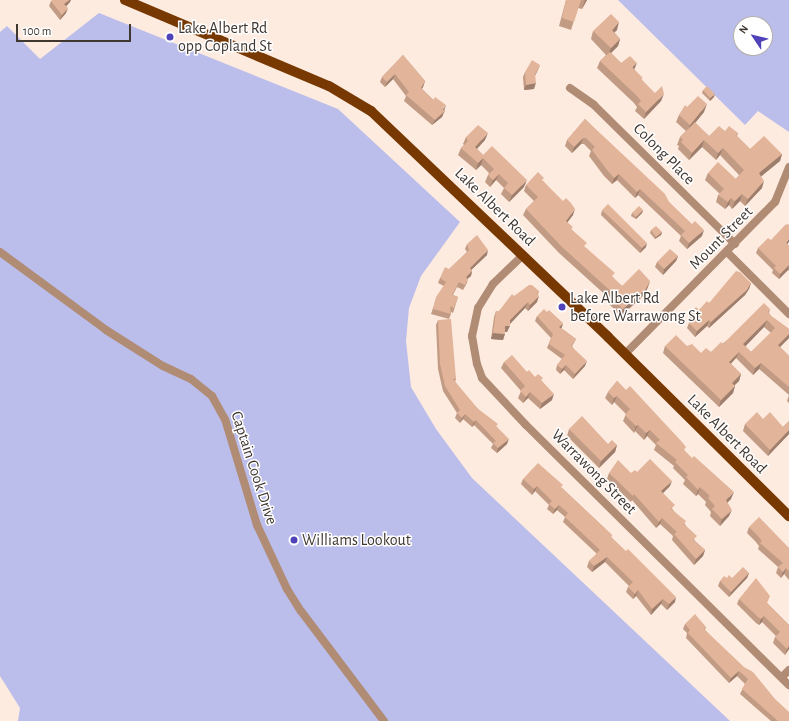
<!DOCTYPE html>
<html>
<head>
<meta charset="utf-8">
<style>
  body { margin:0 }
  #map { position:relative; width:789px; height:721px; overflow:hidden; background:#feebe0; font-family:"Alegreya Sans",sans-serif }
  div>[style] { position:absolute }
  [style*='--x'] { left:calc(var(--x)*1px); top:calc(var(--y)*1px); width:calc(var(--w)*1px); rotate:calc(var(--a)*1deg) }
  .green>* { inset:0; background:#bbbdea }
  .minor>* { height:8px; margin:-4px; padding:0 4px; transform-origin:4px; border-radius:4px; background:#b18c75 }
  .major>* { height:10px; margin:-5px; padding:0 5px; transform-origin:5px; border-radius:5px; background:#773802 }
  .wall>* { inset:0; background:#c29b84 }
  .shaded-wall>* { inset:0; background:#9e7e6c }
  .building>* { inset:0; background:#e2b49a }
  .dots>* { width:11px; height:11px; translate:-50% -50%; box-sizing:border-box; border:2px solid #fff; border-radius:50% }
  span { translate:-50% -50%; white-space:nowrap; text-align:center; line-height:1.15; -webkit-text-stroke:3px #fff; paint-order:stroke }
  .poi-label { font-size:16px; color:#403731 }
  .left { translate:0 -50%; text-align:left }
  .street-label { font-size:16px; color:#403731 }
  .north { position:absolute; left:733px; top:16px; width:40px; height:40px; box-sizing:border-box; background:#fff; border:1px solid #b3afad; border-radius:50%; rotate:305deg; font-size:11px; font-weight:700; line-height:16px; text-align:center; color:#403731 }
  .north::after { content:''; display:block; margin:auto; width:14px; height:18px; background:#5043ba; clip-path:polygon(50% 0,100% 100%,50% 72%,0 100%) }
  .scale { position:absolute; left:16px; top:24px; width:115px; height:18px; box-sizing:border-box; border:2px solid #403731; border-top:0; padding-left:5px; font-size:12px; line-height:14px; white-space:nowrap; color:#403731; -webkit-text-stroke:3px #fff; paint-order:stroke }
</style>
</head>
<body>
<div id="map">
  <div class="green">
    <i style="clip-path:polygon(evenodd,618px 0,789px 0,789px 132px,758px 111px,745px 125px,618px 0,741px 24px,765px 24px,765px 48px,741px 48px,741px 24px)"></i>
    <i style="clip-path:polygon(99px 13px,338px 109px,460px 222px,421px 276px,409px 308px,406px 341px,411px 387px,436px 429px,472px 478px,730px 721px,18px 721px,20px 708px,0 676px,0 32px,7px 26px,40px 59px)"></i>
  </div>
  <div class="minor">
    <i style="--x:570;--y:88;--w:29;--a:35"></i>
    <i style="--x:594;--y:105;--w:198;--a:44.6"></i>
    <i style="--x:0;--y:252;--w:132;--a:36.3"></i>
    <i style="--x:106;--y:330;--w:67;--a:32.3"></i>
    <i style="--x:163;--y:366;--w:31;--a:25"></i>
    <i style="--x:191;--y:379;--w:27;--a:39"></i>
    <i style="--x:212;--y:396;--w:26;--a:61"></i>
    <i style="--x:225;--y:419;--w:111;--a:73.2"></i>
    <i style="--x:257;--y:525;--w:71;--a:64.9"></i>
    <i style="--x:287;--y:589;--w:26;--a:58"></i>
    <i style="--x:301;--y:611;--w:138;--a:53"></i>
    <i style="--x:727;--y:252;--w:88;--a:45"></i>
    <i style="--x:523;--y:255;--w:42;--a:136"></i>
    <i style="--x:493;--y:284;--w:28;--a:122"></i>
    <i style="--x:478;--y:308;--w:29;--a:102"></i>
    <i style="--x:472;--y:336;--w:28;--a:80"></i>
    <i style="--x:477;--y:364;--w:15;--a:70"></i>
    <i style="--x:482;--y:378;--w:64;--a:46.9"></i>
    <i style="--x:526;--y:425;--w:370;--a:44.7"></i>
    <i style="--x:625;--y:354;--w:214;--a:-45.4"></i>
    <i style="--x:775;--y:202;--w:38;--a:-68"></i>
    <i style="--x:782;--y:677;--w:10;--a:-45"></i>
  </div>
  <div class="major">
    <i style="--x:125;--y:0;--w:221;--a:22.9"></i>
    <i style="--x:329;--y:86;--w:49;--a:30.8"></i>
    <i style="--x:371;--y:111;--w:327;--a:43.6"></i>
    <i style="--x:608;--y:337;--w:255;--a:44.7"></i>
  </div>
  <div class="wall">
    <i style="clip-path:polygon(566px 0,587px 0,582px 9px,578px 8px,571px 30px,559px 26px)"></i>
    <i style="clip-path:polygon(51px 1px,70px 2px,66px 6px,66px 13px,60px 20px,49px 6px)"></i>
    <i style="clip-path:polygon(617px 30px,614px 32px,620px 39px,618px 46px,611px 53px,621px 63px,634px 69px,642px 80px,661px 101px,644px 119px,635px 111px,637px 107px,634px 103px,597px 68px,600px 61px,606px 55px,591px 39px,593px 31px)"></i>
    <i style="clip-path:polygon(403px 55px,425px 81px,423px 87px,422px 89px,445px 111px,442px 117px,432px 125px,404px 101px,406px 96px,393px 79px,385px 87px,380px 82px,382px 77px)"></i>
    <i style="clip-path:polygon(540px 65px,538px 70px,535px 76px,534px 89px,524px 90px,523px 77px,525px 72px)"></i>
    <i style="clip-path:polygon(703px 90px,714px 97px,710px 101px,702px 93px)"></i>
    <i style="clip-path:polygon(687px 107px,704px 112px,695px 123px,709px 136px,725px 131px,738px 133px,737px 136px,750px 149px,782px 154px,780px 161px,761px 176px,762px 188px,745px 206px,740px 201px,732px 209px,729px 205px,725px 209px,716px 202px,718px 195px,720px 194px,705px 180px,708px 173px,736px 179px,739px 175px,720px 155px,716px 160px,702px 147px,689px 160px,678px 149px,679px 146px,677px 145px,680px 137px,686px 131px,676px 122px,679px 115px)"></i>
    <i style="clip-path:polygon(585px 119px,669px 202px,702px 236px,687px 249px,679px 241px,681px 236px,638px 195px,635px 198px,617px 180px,612px 184px,604px 176px,589px 156px,591px 151px,584px 144px,581px 144px,572px 153px,565px 146px,567px 140px)"></i>
    <i style="clip-path:polygon(466px 137px,485px 140px,477px 149px,483px 155px,524px 187px,509px 202px,501px 194px,504px 188px,496px 180px,490px 187px,485px 182px,488px 175px,489px 173px,481px 165px,476px 170px,458px 155px,461px 148px,464px 145px,463px 144px)"></i>
    <i style="clip-path:polygon(543px 181px,573px 215px,567px 222px,572px 230px,585px 248px,613px 278px,622px 286px,648px 287px,644px 295px,621px 316px,609px 304px,611px 300px,559px 253px,523px 215px,526px 209px,534px 201px,524px 191px,526px 185px)"></i>
    <i style="clip-path:polygon(602px 210px,646px 247px,640px 253px,601px 215px)"></i>
    <i style="clip-path:polygon(643px 210px,642px 213px,636px 219px,631px 216px,632px 213px)"></i>
    <i style="clip-path:polygon(651px 230px,662px 232px,661px 235px,655px 239px,650px 233px)"></i>
    <i style="clip-path:polygon(771px 240px,787px 244px,789px 246px,789px 271px,788px 270px,779px 279px,772px 273px,773px 270px,756px 253px,758px 248px)"></i>
    <i style="clip-path:polygon(467px 244px,487px 255px,471px 270px,472px 271px,471px 276px,468px 278px,467px 283px,463px 290px,457px 287px,453px 295px,458px 297px,453px 313px,451px 312px,451px 314px,449px 319px,431px 314px,435px 302px,444px 286px,438px 283px,440px 278px,467px 252px,465px 249px)"></i>
    <i style="clip-path:polygon(678px 256px,676px 261px,663px 275px,655px 267px,657px 262px)"></i>
    <i style="clip-path:polygon(751px 283px,749px 289px,745px 295px,709px 328px,707px 326px,695px 337px,687px 328px,689px 323px,691px 321px,689px 318px,691px 313px,699px 310px,709px 303px)"></i>
    <i style="clip-path:polygon(539px 291px,538px 294px,537px 302px,528px 311px,525px 308px,510px 324px,507px 332px,505px 332px,503px 340px,491px 339px,494px 317px,496px 311px,499px 311px,514px 296px)"></i>
    <i style="clip-path:polygon(evenodd,770px 309px,769px 313px,771px 316px,789px 329px,789px 338px,780px 347px,789px 356px,789px 403px,787px 401px,789px 395px,759px 369px,753px 375px,736px 358px,731px 364px,741px 374px,739px 381px,734px 385px,735px 386px,733px 393px,719px 407px,663px 353px,665px 346px,687px 346px,701px 353px,711px 352px,770px 309px,764px 327px,771px 333px,751px 352px,745px 346px,764px 327px)"></i>
    <i style="clip-path:polygon(537px 316px,562px 327px,561px 328px,576px 339px,574px 343px,572px 346px,585px 366px,573px 379px,564px 370px,560px 374px,556px 370px,557px 365px,562px 359px,547px 348px,551px 338px,535px 321px)"></i>
    <i style="clip-path:polygon(438px 320px,456px 379px,455px 382px,477px 408px,497px 427px,507px 444px,497px 453px,491px 448px,493px 444px,474px 425px,472px 427px,463px 419px,460px 423px,455px 418px,457px 413px,443px 391px,438px 369px,436px 325px)"></i>
    <i style="clip-path:polygon(504px 362px,527px 372px,535px 377px,542px 381px,552px 400px,540px 409px,528px 398px,523px 403px,518px 398px,521px 391px,501px 368px)"></i>
    <i style="clip-path:polygon(617px 381px,731px 499px,727px 503px,729px 516px,720px 526px,710px 516px,711px 512px,705px 505px,706px 502px,698px 494px,696px 496px,683px 484px,685px 480px,673px 468px,674px 466px,654px 450px,656px 445px,647px 436px,644px 440px,635px 431px,634px 433px,623px 421px,626px 414px,614px 402px,612px 405px,605px 398px,608px 392px)"></i>
    <i style="clip-path:polygon(763px 419px,783px 427px,789px 421px,789px 434px,768px 456px,743px 431px,745px 424px)"></i>
    <i style="clip-path:polygon(569px 429px,608px 444px,617px 445px,615px 452px,599px 468px,567px 436px)"></i>
    <i style="clip-path:polygon(637px 472px,670px 486px,663px 493px,673px 510px,685px 524px,695px 541px,705px 550px,703px 556px,694px 565px,672px 540px,673px 536px,660px 524px,656px 528px,632px 500px,631px 502px,607px 479px,609px 473px,631px 473px)"></i>
    <i style="clip-path:polygon(523px 479px,562px 488px,612px 535px,611px 537px,675px 602px,667px 610px,661px 604px,651px 615px,636px 596px,633px 599px,626px 592px,628px 587px,629px 586px,605px 562px,592px 572px,587px 567px,589px 561px,597px 554px,563px 522px,565px 517px,557px 510px,553px 514px,547px 509px,549px 505px,535px 491px,532px 495px,521px 484px)"></i>
    <i style="clip-path:polygon(749px 527px,789px 548px,789px 580px,784px 574px,781px 578px,776px 573px,778px 567px,758px 549px,759px 546px,755px 541px,747px 533px)"></i>
    <i style="clip-path:polygon(749px 573px,747px 578px,729px 597px,718px 586px,720px 581px,727px 578px,732px 578px)"></i>
    <i style="clip-path:polygon(739px 599px,767px 603px,789px 625px,789px 649px,785px 655px,773px 643px,775px 637px,776px 636px,762px 622px,759px 625px,756px 623px,737px 604px)"></i>
    <i style="clip-path:polygon(685px 624px,706px 627px,705px 630px,789px 721px,771px 721px,740px 694px,745px 684px,737px 676px,729px 683px,686px 638px,687px 633px,683px 629px)"></i>
  </div>
  <div class="shaded-wall">
    <i style="clip-path:polygon(69px 0,71px 0,70px 2px,63px 10px,64px 4px)"></i>
    <i style="clip-path:polygon(585px 0,587px 0,582px 9px)"></i>
    <i style="clip-path:polygon(68px 8px,66px 13px,60px 20px,62px 15px)"></i>
    <i style="clip-path:polygon(619px 22px,617px 30px,609px 38px,612px 30px)"></i>
    <i style="clip-path:polygon(620px 39px,618px 46px,608px 56px,611px 48px)"></i>
    <i style="clip-path:polygon(637px 63px,634px 70px,632px 67px)"></i>
    <i style="clip-path:polygon(395px 74px,393px 79px,385px 87px,387px 82px)"></i>
    <i style="clip-path:polygon(425px 81px,423px 87px,418px 94px,421px 88px)"></i>
    <i style="clip-path:polygon(536px 83px,534px 89px,524px 90px,526px 85px)"></i>
    <i style="clip-path:polygon(664px 94px,661px 101px,644px 119px,646px 112px)"></i>
    <i style="clip-path:polygon(715px 94px,714px 97px,710px 101px,710px 98px)"></i>
    <i style="clip-path:polygon(707px 104px,704px 112px,687px 133px,690px 125px)"></i>
    <i style="clip-path:polygon(446px 105px,442px 117px,432px 125px,435px 120px)"></i>
    <i style="clip-path:polygon(488px 133px,485px 140px,472px 154px,475px 147px)"></i>
    <i style="clip-path:polygon(583px 138px,581px 144px,572px 153px,574px 147px)"></i>
    <i style="clip-path:polygon(704px 140px,702px 147px,689px 160px,692px 153px)"></i>
    <i style="clip-path:polygon(723px 148px,720px 155px,716px 160px,718px 153px)"></i>
    <i style="clip-path:polygon(782px 154px,780px 161px,757px 180px,759px 173px)"></i>
    <i style="clip-path:polygon(483px 158px,481px 165px,476px 170px,478px 163px)"></i>
    <i style="clip-path:polygon(499px 174px,496px 180px,490px 187px,493px 180px)"></i>
    <i style="clip-path:polygon(619px 174px,617px 180px,612px 184px,614px 178px)"></i>
    <i style="clip-path:polygon(527px 180px,524px 187px,509px 202px,512px 195px)"></i>
    <i style="clip-path:polygon(764px 181px,762px 188px,745px 206px,748px 199px)"></i>
    <i style="clip-path:polygon(640px 189px,638px 195px,635px 198px,637px 192px)"></i>
    <i style="clip-path:polygon(742px 194px,740px 201px,732px 209px,735px 201px)"></i>
    <i style="clip-path:polygon(731px 198px,729px 205px,725px 209px,728px 202px)"></i>
    <i style="clip-path:polygon(575px 209px,573px 215px,564px 227px,566px 221px)"></i>
    <i style="clip-path:polygon(643px 210px,642px 213px,636px 219px,636px 217px)"></i>
    <i style="clip-path:polygon(704px 230px,702px 236px,687px 249px,689px 243px)"></i>
    <i style="clip-path:polygon(662px 232px,661px 235px,655px 239px,656px 237px)"></i>
    <i style="clip-path:polygon(789px 239px,789px 242px,784px 248px,786px 243px)"></i>
    <i style="clip-path:polygon(647px 243px,646px 247px,640px 253px,642px 248px)"></i>
    <i style="clip-path:polygon(488px 250px,487px 255px,468px 273px,470px 268px)"></i>
    <i style="clip-path:polygon(678px 256px,676px 261px,663px 275px,664px 269px)"></i>
    <i style="clip-path:polygon(789px 265px,788px 270px,779px 279px,780px 274px)"></i>
    <i style="clip-path:polygon(472px 271px,471px 276px,464px 282px,466px 277px)"></i>
    <i style="clip-path:polygon(650px 281px,648px 287px,644px 295px,621px 316px,623px 309px)"></i>
    <i style="clip-path:polygon(751px 283px,749px 289px,745px 295px,709px 328px,711px 322px)"></i>
    <i style="clip-path:polygon(539px 296px,537px 302px,528px 311px,530px 305px)"></i>
    <i style="clip-path:polygon(528px 302px,525px 308px,508px 326px,510px 320px)"></i>
    <i style="clip-path:polygon(709px 320px,707px 326px,695px 337px,697px 331px)"></i>
    <i style="clip-path:polygon(767px 320px,764px 327px,741px 351px,743px 344px)"></i>
    <i style="clip-path:polygon(563px 323px,562px 327px,557px 332px,559px 327px)"></i>
    <i style="clip-path:polygon(505px 326px,510px 326px,507px 332px,503px 332px)"></i>
    <i style="clip-path:polygon(493px 333px,505px 334px,503px 340px,491px 339px)"></i>
    <i style="clip-path:polygon(789px 334px,789px 338px,776px 351px,778px 345px)"></i>
    <i style="clip-path:polygon(739px 352px,736px 358px,726px 368px,729px 362px)"></i>
    <i style="clip-path:polygon(587px 361px,585px 366px,573px 379px,575px 374px)"></i>
    <i style="clip-path:polygon(761px 363px,759px 369px,753px 375px,755px 368px)"></i>
    <i style="clip-path:polygon(566px 365px,564px 370px,560px 374px,562px 369px)"></i>
    <i style="clip-path:polygon(741px 374px,739px 381px,730px 390px,732px 383px)"></i>
    <i style="clip-path:polygon(735px 386px,733px 393px,719px 407px,721px 400px)"></i>
    <i style="clip-path:polygon(530px 392px,528px 398px,523px 403px,526px 397px)"></i>
    <i style="clip-path:polygon(554px 394px,552px 400px,540px 409px,542px 403px)"></i>
    <i style="clip-path:polygon(617px 396px,614px 402px,612px 405px,614px 398px)"></i>
    <i style="clip-path:polygon(465px 414px,463px 419px,460px 423px,462px 418px)"></i>
    <i style="clip-path:polygon(476px 420px,474px 425px,472px 427px,474px 422px)"></i>
    <i style="clip-path:polygon(638px 425px,634px 433px,636px 426px)"></i>
    <i style="clip-path:polygon(650px 430px,647px 436px,644px 440px,646px 433px)"></i>
    <i style="clip-path:polygon(789px 430px,789px 434px,768px 456px,770px 450px)"></i>
    <i style="clip-path:polygon(509px 439px,507px 444px,497px 453px,498px 448px)"></i>
    <i style="clip-path:polygon(617px 445px,615px 452px,599px 468px,601px 461px)"></i>
    <i style="clip-path:polygon(672px 481px,670px 486px,659px 497px,661px 491px)"></i>
    <i style="clip-path:polygon(537px 486px,535px 491px,532px 495px,534px 489px)"></i>
    <i style="clip-path:polygon(700px 487px,698px 494px,696px 496px,698px 490px)"></i>
    <i style="clip-path:polygon(734px 492px,731px 499px,723px 507px,726px 500px)"></i>
    <i style="clip-path:polygon(559px 505px,557px 510px,553px 514px,555px 509px)"></i>
    <i style="clip-path:polygon(732px 510px,729px 516px,720px 526px,722px 519px)"></i>
    <i style="clip-path:polygon(662px 518px,660px 524px,656px 528px,659px 522px)"></i>
    <i style="clip-path:polygon(705px 550px,703px 556px,694px 565px,696px 559px)"></i>
    <i style="clip-path:polygon(607px 557px,605px 562px,592px 572px,594px 566px)"></i>
    <i style="clip-path:polygon(786px 568px,784px 574px,781px 578px,783px 572px)"></i>
    <i style="clip-path:polygon(749px 573px,747px 578px,729px 597px,731px 592px)"></i>
    <i style="clip-path:polygon(638px 590px,636px 596px,633px 599px,635px 594px)"></i>
    <i style="clip-path:polygon(676px 597px,675px 602px,667px 610px,669px 604px)"></i>
    <i style="clip-path:polygon(663px 599px,661px 604px,651px 615px,652px 609px)"></i>
    <i style="clip-path:polygon(764px 616px,762px 622px,759px 625px,761px 619px)"></i>
    <i style="clip-path:polygon(789px 646px,789px 649px,785px 655px,787px 649px)"></i>
    <i style="clip-path:polygon(739px 671px,737px 676px,729px 683px,731px 678px)"></i>
  </div>
  <div class="building">
    <i style="clip-path:polygon(52px 0,69px 0,64px 4px,68px 8px,62px 15px,51px 1px)"></i>
    <i style="clip-path:polygon(566px 0,581px 0,574px 22px,562px 18px)"></i>
    <i style="clip-path:polygon(611px 14px,619px 22px,612px 30px,620px 39px,611px 48px,593px 31px)"></i>
    <i style="clip-path:polygon(610px 52px,621px 63px,630px 56px,637px 63px,632px 67px,643px 78px,641px 79px,655px 93px,662px 86px,664px 94px,646px 112px,638px 104px,641px 101px,637px 96px,600px 61px)"></i>
    <i style="clip-path:polygon(403px 55px,425px 81px,421px 88px,433px 100px,435px 97px,446px 105px,442px 109px,445px 111px,435px 120px,406px 95px,409px 92px,395px 74px,387px 82px,382px 77px)"></i>
    <i style="clip-path:polygon(532px 60px,540px 65px,535px 74px,536px 83px,526px 85px,525px 72px)"></i>
    <i style="clip-path:polygon(707px 86px,715px 94px,710px 98px,703px 90px)"></i>
    <i style="clip-path:polygon(698px 96px,707px 104px,690px 125px,679px 115px,685px 105px,687px 107px)"></i>
    <i style="clip-path:polygon(585px 119px,665px 194px,669px 202px,692px 224px,695px 221px,704px 230px,689px 243px,681px 235px,685px 231px,640px 189px,637px 192px,619px 174px,614px 178px,607px 170px,592px 150px,595px 147px,586px 138px,583px 138px,574px 147px,567px 140px)"></i>
    <i style="clip-path:polygon(695px 122px,709px 136px,719px 126px,725px 131px,729px 126px,738px 133px,736px 135px,750px 149px,764px 136px,782px 154px,759px 173px,764px 181px,748px 199px,742px 194px,735px 201px,731px 198px,728px 202px,718px 195px,724px 189px,708px 173px,718px 162px,736px 179px,744px 170px,723px 148px,718px 153px,704px 140px,692px 153px,681px 142px,683px 140px,680px 137px)"></i>
    <i style="clip-path:polygon(478px 125px,488px 133px,475px 147px,483px 155px,492px 146px,527px 180px,512px 195px,504px 188px,508px 183px,499px 174px,493px 180px,488px 175px,494px 169px,483px 158px,478px 163px,461px 148px,468px 141px,466px 137px)"></i>
    <i style="clip-path:polygon(538px 172px,544px 178px,542px 180px,563px 201px,566px 198px,571px 203px,575px 209px,566px 221px,573px 227px,571px 229px,587px 243px,584px 246px,615px 273px,612px 276px,622px 286px,639px 269px,650px 281px,646px 289px,623px 309px,612px 298px,615px 295px,562px 247px,526px 209px,538px 197px,526px 185px)"></i>
    <i style="clip-path:polygon(608px 204px,647px 243px,642px 248px,602px 210px)"></i>
    <i style="clip-path:polygon(639px 206px,643px 210px,636px 217px,632px 213px)"></i>
    <i style="clip-path:polygon(788px 224px,789px 225px,789px 239px,786px 243px,789px 246px,789px 265px,780px 274px,774px 268px,776px 266px,758px 248px,768px 238px,771px 240px,785px 225px)"></i>
    <i style="clip-path:polygon(656px 226px,662px 232px,656px 237px,651px 230px)"></i>
    <i style="clip-path:polygon(477px 235px,488px 250px,470px 268px,472px 271px,466px 277px,468px 279px,465px 285px,459px 282px,452px 295px,458px 297px,454px 308px,450px 306px,451px 314px,433px 309px,436px 297px,446px 282px,440px 278px,445px 267px,449px 269px,469px 250px,467px 244px)"></i>
    <i style="clip-path:polygon(670px 249px,678px 256px,664px 269px,657px 262px)"></i>
    <i style="clip-path:polygon(736px 271px,740px 272px,751px 283px,747px 290px,711px 322px,709px 320px,697px 331px,689px 323px,695px 317px,691px 313px,696px 307px,699px 310px,707px 301px,709px 303px)"></i>
    <i style="clip-path:polygon(529px 285px,532px 285px,539px 291px,537px 293px,539px 296px,530px 305px,528px 302px,510px 320px,510px 326px,505px 326px,505px 334px,493px 333px,496px 311px,499px 311px,512px 294px,514px 296px)"></i>
    <i style="clip-path:polygon(evenodd,764px 303px,770px 309px,768px 312px,771px 316px,789px 329px,789px 334px,778px 345px,789px 356px,789px 387px,761px 363px,755px 368px,739px 352px,729px 362px,741px 374px,732px 383px,735px 386px,721px 400px,665px 346px,676px 335px,687px 346px,692px 344px,701px 353px,706px 348px,711px 352px,721px 342px,723px 344px,764px 303px,767px 320px,775px 328px,751px 352px,743px 344px,767px 320px)"></i>
    <i style="clip-path:polygon(544px 309px,547px 312px,549px 310px,563px 323px,559px 327px,576px 339px,571px 346px,587px 361px,575px 374px,566px 365px,562px 369px,557px 365px,565px 355px,549px 344px,553px 334px,537px 316px)"></i>
    <i style="clip-path:polygon(451px 319px,456px 379px,453px 379px,477px 408px,498px 424px,496px 426px,509px 439px,498px 448px,493px 443px,496px 441px,476px 420px,474px 422px,465px 414px,462px 418px,457px 413px,460px 410px,445px 386px,440px 364px,438px 320px)"></i>
    <i style="clip-path:polygon(512px 355px,527px 372px,529px 370px,535px 377px,538px 374px,543px 378px,541px 380px,554px 394px,542px 403px,530px 392px,526px 397px,520px 391px,525px 386px,504px 362px)"></i>
    <i style="clip-path:polygon(617px 381px,626px 390px,630px 386px,682px 442px,686px 447px,684px 450px,692px 458px,694px 456px,734px 492px,726px 500px,732px 510px,722px 519px,712px 509px,715px 506px,708px 498px,710px 496px,700px 487px,698px 490px,686px 477px,688px 475px,675px 462px,677px 460px,656px 443px,660px 440px,650px 430px,646px 433px,638px 425px,636px 426px,625px 415px,630px 409px,617px 396px,614px 398px,608px 392px)"></i>
    <i style="clip-path:polygon(757px 412px,763px 419px,770px 412px,783px 427px,789px 421px,789px 430px,770px 450px,745px 424px)"></i>
    <i style="clip-path:polygon(582px 416px,608px 444px,612px 440px,617px 445px,601px 461px,569px 429px)"></i>
    <i style="clip-path:polygon(650px 459px,672px 481px,661px 491px,675px 505px,671px 509px,686px 521px,684px 524px,697px 536px,693px 540px,705px 550px,696px 559px,674px 534px,677px 532px,662px 518px,659px 522px,634px 494px,633px 496px,609px 473px,618px 460px,631px 473px,635px 470px,637px 472px)"></i>
    <i style="clip-path:polygon(538px 463px,563px 485px,561px 487px,612px 535px,611px 537px,626px 551px,628px 549px,676px 597px,669px 604px,663px 599px,652px 609px,638px 590px,635px 594px,628px 587px,633px 582px,607px 557px,594px 566px,589px 561px,600px 550px,565px 517px,568px 513px,559px 505px,555px 509px,549px 504px,552px 501px,537px 486px,534px 489px,523px 479px)"></i>
    <i style="clip-path:polygon(759px 517px,789px 548px,789px 571px,786px 568px,783px 572px,778px 567px,783px 563px,760px 543px,762px 541px,757px 535px,749px 527px)"></i>
    <i style="clip-path:polygon(743px 567px,749px 573px,731px 592px,720px 581px,724px 576px,727px 578px,729px 575px,732px 578px)"></i>
    <i style="clip-path:polygon(756px 578px,770px 596px,767px 603px,789px 625px,789px 646px,787px 649px,775px 637px,780px 632px,764px 616px,761px 619px,758px 617px,739px 599px)"></i>
    <i style="clip-path:polygon(695px 614px,706px 627px,704px 629px,744px 667px,753px 672px,775px 699px,789px 712px,789px 721px,778px 721px,742px 689px,748px 679px,739px 671px,731px 678px,688px 633px,690px 630px,685px 624px)"></i>
  </div>
  <div class="dots">
    <i style="left:170px;top:37px;background:#5043ba"></i>
    <i style="left:562px;top:307px;background:#5043ba"></i>
    <i style="left:294px;top:540px;background:#5043ba"></i>
  </div>
  <div class="poi-label">
    <span class="left" style="left:178px;top:37px">Lake Albert Rd<br>opp Copland St</span>
    <span class="left" style="left:570px;top:307px">Lake Albert Rd<br>before Warrawong St</span>
    <span class="left" style="left:302px;top:540px">Williams Lookout</span>
  </div>
  <div class="street-label">
    <span style="left:664px;top:154px;rotate:45deg">Colong Place</span>
    <span style="left:495px;top:207px;rotate:44deg">Lake Albert Road</span>
    <span style="left:721px;top:238px;rotate:-45deg">Mount Street</span>
    <span style="left:727px;top:434px;rotate:45deg">Lake Albert Road</span>
    <span style="left:254px;top:468px;rotate:72deg">Captain Cook Drive</span>
    <span style="left:594px;top:472px;rotate:45deg">Warrawong Street</span>
  </div>
  <div class="north">N</div>
  <div class="scale">100 m</div>
</div>
</body>
</html>
